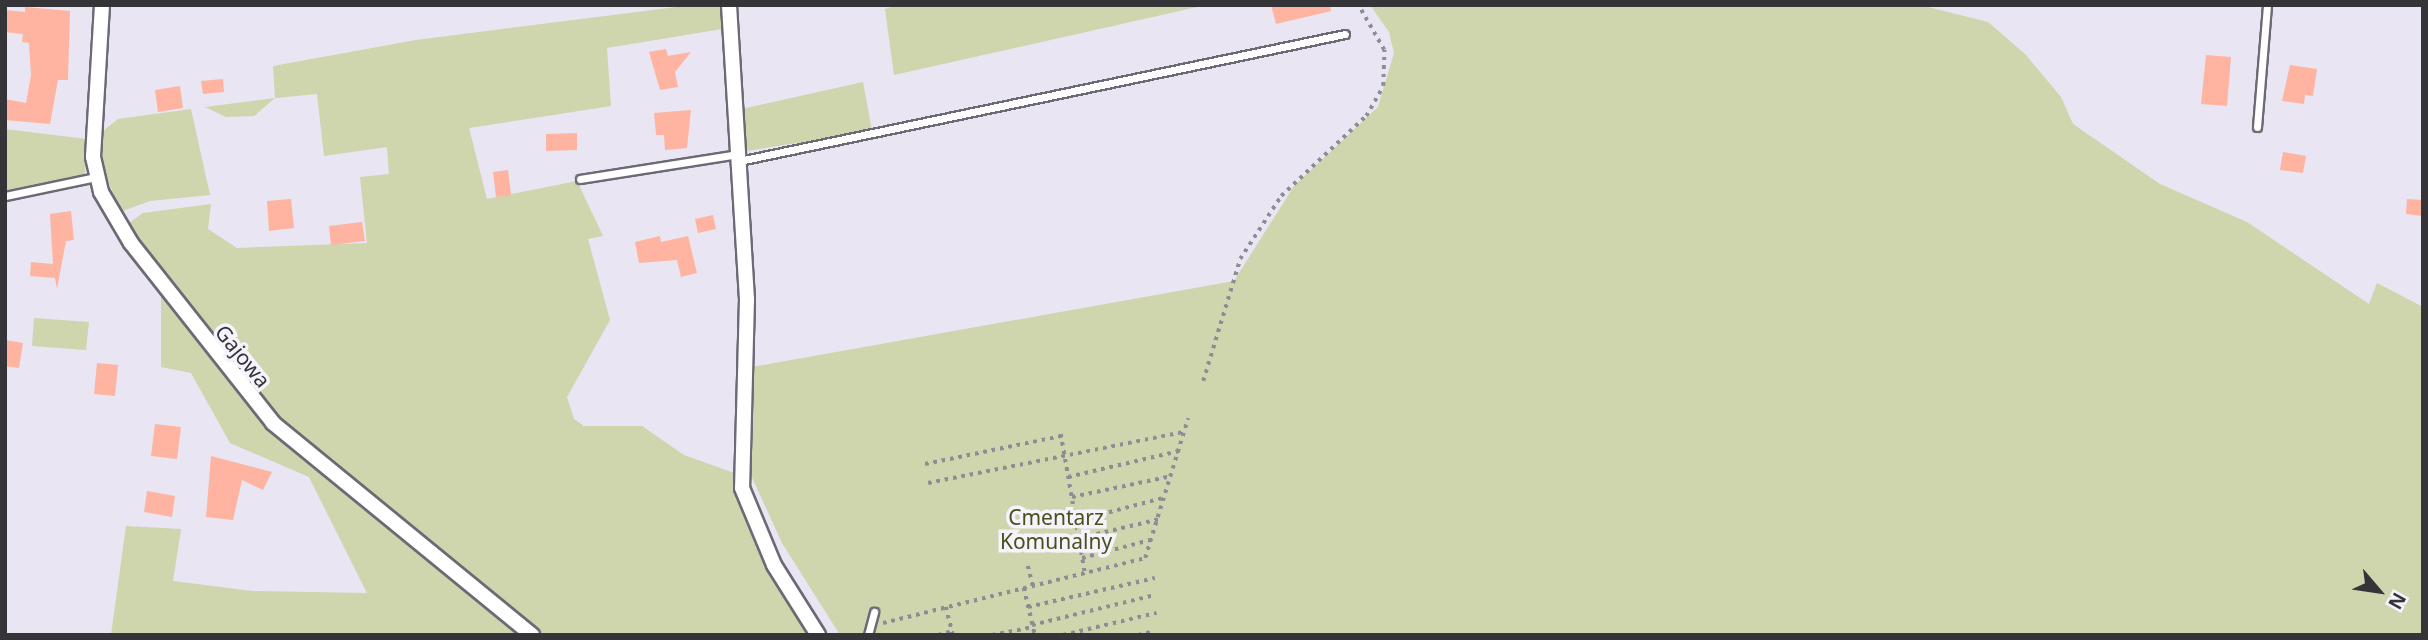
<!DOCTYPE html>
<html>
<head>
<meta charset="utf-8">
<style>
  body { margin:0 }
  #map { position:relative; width:2428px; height:640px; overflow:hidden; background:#e9e5f2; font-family:"Noto Sans",sans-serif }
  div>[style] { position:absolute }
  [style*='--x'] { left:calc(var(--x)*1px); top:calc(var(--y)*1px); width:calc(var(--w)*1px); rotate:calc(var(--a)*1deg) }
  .green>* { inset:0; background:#cfd5ac }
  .building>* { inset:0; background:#feb4a0 }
  .path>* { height:3.5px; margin-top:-1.75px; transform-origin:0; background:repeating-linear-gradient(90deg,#8e8c95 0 3.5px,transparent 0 8.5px) }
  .roads { filter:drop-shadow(2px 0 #6d6975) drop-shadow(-2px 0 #6d6975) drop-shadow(0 2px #6d6975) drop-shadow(0 -2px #6d6975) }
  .lane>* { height:7px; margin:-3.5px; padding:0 3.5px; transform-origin:3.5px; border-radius:3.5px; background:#fff }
  .street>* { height:14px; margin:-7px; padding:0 7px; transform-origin:7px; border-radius:7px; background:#fff }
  span { translate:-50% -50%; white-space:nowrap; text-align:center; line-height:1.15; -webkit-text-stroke:7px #f6f3fd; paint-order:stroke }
  .street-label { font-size:21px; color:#353439 }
  .park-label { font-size:21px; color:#4a4f1c }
  .frame { position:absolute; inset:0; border:7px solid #353439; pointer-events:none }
  .north { position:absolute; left:2344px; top:556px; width:70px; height:70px; -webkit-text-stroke:5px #f6f3fd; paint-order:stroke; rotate:119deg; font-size:19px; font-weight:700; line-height:28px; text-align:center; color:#353439 }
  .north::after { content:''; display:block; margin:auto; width:24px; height:32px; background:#353439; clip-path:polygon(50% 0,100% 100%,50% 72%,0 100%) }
</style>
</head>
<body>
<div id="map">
  <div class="green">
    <i style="clip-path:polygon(692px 5px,725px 5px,728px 28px,607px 48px,611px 106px,469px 128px,487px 199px,577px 181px,603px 236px,588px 239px,610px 320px,567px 397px,574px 419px,584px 426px,642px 426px,684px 455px,737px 474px,814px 635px,545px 635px,285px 423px,252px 391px,126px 225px,143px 213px,211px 204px,208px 229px,237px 248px,367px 243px,360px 177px,389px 174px,387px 147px,324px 156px,317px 94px,275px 98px,254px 116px,226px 117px,205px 107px,275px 98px,273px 66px,416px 40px)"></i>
    <i style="clip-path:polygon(897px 5px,1206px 5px,894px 75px,885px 9px)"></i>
    <i style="clip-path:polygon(1370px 5px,1920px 5px,1988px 22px,2025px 54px,2061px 97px,2073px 124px,2160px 184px,2247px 222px,2369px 304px,2377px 283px,2423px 307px,2423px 635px,840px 635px,782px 543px,750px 473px,752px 367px,1234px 281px,1294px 186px,1378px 107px,1394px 53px,1389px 32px)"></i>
    <i style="clip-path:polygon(863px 82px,872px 131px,747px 151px,742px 109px)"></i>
    <i style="clip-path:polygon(191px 109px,210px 195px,150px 201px,120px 212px,101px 162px,103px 131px,118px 119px)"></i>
    <i style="clip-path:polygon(5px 129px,86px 139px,85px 174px,5px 192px)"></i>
    <i style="clip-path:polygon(161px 294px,269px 429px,519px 635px,111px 635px,126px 526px,181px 529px,173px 581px,252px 591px,367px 593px,309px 477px,230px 443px,191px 373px,161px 367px)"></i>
    <i style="clip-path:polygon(34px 318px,89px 322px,86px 350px,32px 346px)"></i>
  </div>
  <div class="building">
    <i style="clip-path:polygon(1271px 5px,1330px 5px,1331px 11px,1276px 24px)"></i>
    <i style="clip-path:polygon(25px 7px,70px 11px,68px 80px,58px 80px,50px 124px,5px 120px,5px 99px,26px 103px,31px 75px,29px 43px,22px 42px,23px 34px,5px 32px,5px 10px,25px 12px)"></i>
    <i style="clip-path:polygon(666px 49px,668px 56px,691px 52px,675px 72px,678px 87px,660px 90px,649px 52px)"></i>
    <i style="clip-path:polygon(2206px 55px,2231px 57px,2227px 106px,2201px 104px)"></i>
    <i style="clip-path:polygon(2290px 65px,2317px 69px,2313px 96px,2305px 95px,2304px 104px,2282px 101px)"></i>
    <i style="clip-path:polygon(223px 79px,224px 92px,203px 94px,201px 81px)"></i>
    <i style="clip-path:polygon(180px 86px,183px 108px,158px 112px,155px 90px)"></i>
    <i style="clip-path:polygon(691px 110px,687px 148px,665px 150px,664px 135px,656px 135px,654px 113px)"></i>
    <i style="clip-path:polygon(577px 133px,577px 150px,546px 151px,546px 134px)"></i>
    <i style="clip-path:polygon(2283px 152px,2306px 156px,2303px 173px,2280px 170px)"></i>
    <i style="clip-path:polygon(508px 170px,511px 195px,496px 197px,493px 172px)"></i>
    <i style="clip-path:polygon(291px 199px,294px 228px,269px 231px,267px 201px)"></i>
    <i style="clip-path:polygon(2407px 199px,2423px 200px,2423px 216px,2406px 214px)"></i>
    <i style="clip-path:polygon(71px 211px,74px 240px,66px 241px,57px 289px,55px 278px,30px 276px,31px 262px,53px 264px,50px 214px)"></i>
    <i style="clip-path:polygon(713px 215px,716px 229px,698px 233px,695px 219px)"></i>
    <i style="clip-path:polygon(362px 222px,365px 241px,331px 245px,329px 226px)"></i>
    <i style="clip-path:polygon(660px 236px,661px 242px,688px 236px,697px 273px,681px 277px,677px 260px,639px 263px,635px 242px)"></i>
    <i style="clip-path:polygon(5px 340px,23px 343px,19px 368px,5px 366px)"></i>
    <i style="clip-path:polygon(97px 363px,118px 365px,115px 396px,94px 394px)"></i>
    <i style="clip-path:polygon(155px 424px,181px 427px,177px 459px,151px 456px)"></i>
    <i style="clip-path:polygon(211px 456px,272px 472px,263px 490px,242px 480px,233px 520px,206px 517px)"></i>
    <i style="clip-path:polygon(147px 491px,175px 496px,172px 517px,144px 512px)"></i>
  </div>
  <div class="path">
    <i style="--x:1203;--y:381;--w:127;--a:-73.1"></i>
    <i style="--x:1240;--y:259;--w:75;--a:-56.9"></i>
    <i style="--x:1281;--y:196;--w:117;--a:-43.3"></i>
    <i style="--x:1366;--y:116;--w:34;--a:-60"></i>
    <i style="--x:1383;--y:86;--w:36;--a:-88"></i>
    <i style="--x:1384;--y:50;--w:52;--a:-120"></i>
    <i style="--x:1061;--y:434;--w:141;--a:80.2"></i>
    <i style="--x:925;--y:464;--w:140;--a:-11.6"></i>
    <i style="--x:1068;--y:477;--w:114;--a:-13.2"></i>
    <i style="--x:928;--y:483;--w:261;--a:-11.3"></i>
    <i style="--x:1072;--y:497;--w:102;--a:-11.9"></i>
    <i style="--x:1076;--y:521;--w:93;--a:-14.9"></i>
    <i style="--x:1080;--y:538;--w:82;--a:-13.4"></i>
    <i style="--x:1082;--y:558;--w:74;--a:-14.8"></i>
    <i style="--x:1028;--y:566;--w:21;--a:76"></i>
    <i style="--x:1024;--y:588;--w:48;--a:76.8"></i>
    <i style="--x:946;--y:607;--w:29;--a:76"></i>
    <i style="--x:1028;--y:607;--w:130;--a:-12.9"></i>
    <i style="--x:883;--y:623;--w:270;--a:-13.9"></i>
    <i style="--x:1145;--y:558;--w:146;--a:-72.9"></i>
    <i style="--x:1032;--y:625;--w:127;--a:-13.7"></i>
    <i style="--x:938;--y:635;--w:15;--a:-16"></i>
    <i style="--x:992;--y:635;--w:42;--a:-11"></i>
    <i style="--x:1063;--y:635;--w:96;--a:-13.3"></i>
    <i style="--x:1138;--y:635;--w:16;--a:-14"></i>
  </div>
  <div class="roads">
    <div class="lane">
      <i style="--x:2257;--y:127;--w:122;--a:-85.3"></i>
      <i style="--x:739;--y:161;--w:619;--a:-11.84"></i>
      <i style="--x:580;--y:179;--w:160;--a:-9"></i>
      <i style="--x:5;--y:196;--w:93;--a:-11.8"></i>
      <i style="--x:868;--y:635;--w:24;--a:-75"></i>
    </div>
    <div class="street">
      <i style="--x:102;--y:5;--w:152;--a:93.4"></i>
      <i style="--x:93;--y:157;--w:36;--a:77"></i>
      <i style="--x:101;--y:192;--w:59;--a:59.5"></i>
      <i style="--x:131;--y:243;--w:229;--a:51.7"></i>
      <i style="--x:273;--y:423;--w:335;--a:39.3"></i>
      <i style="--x:729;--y:5;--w:295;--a:86.5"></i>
      <i style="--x:747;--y:299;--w:189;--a:91.5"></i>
      <i style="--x:742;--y:488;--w:83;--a:67.4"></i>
      <i style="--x:774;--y:565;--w:83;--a:57.8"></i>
    </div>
  </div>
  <div class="street-label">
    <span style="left:243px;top:356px;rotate:51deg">Gajowa</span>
  </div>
  <div class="park-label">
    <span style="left:1056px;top:529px">Cmentarz<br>Komunalny</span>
  </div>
  <div class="frame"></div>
  <div class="north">N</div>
</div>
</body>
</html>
